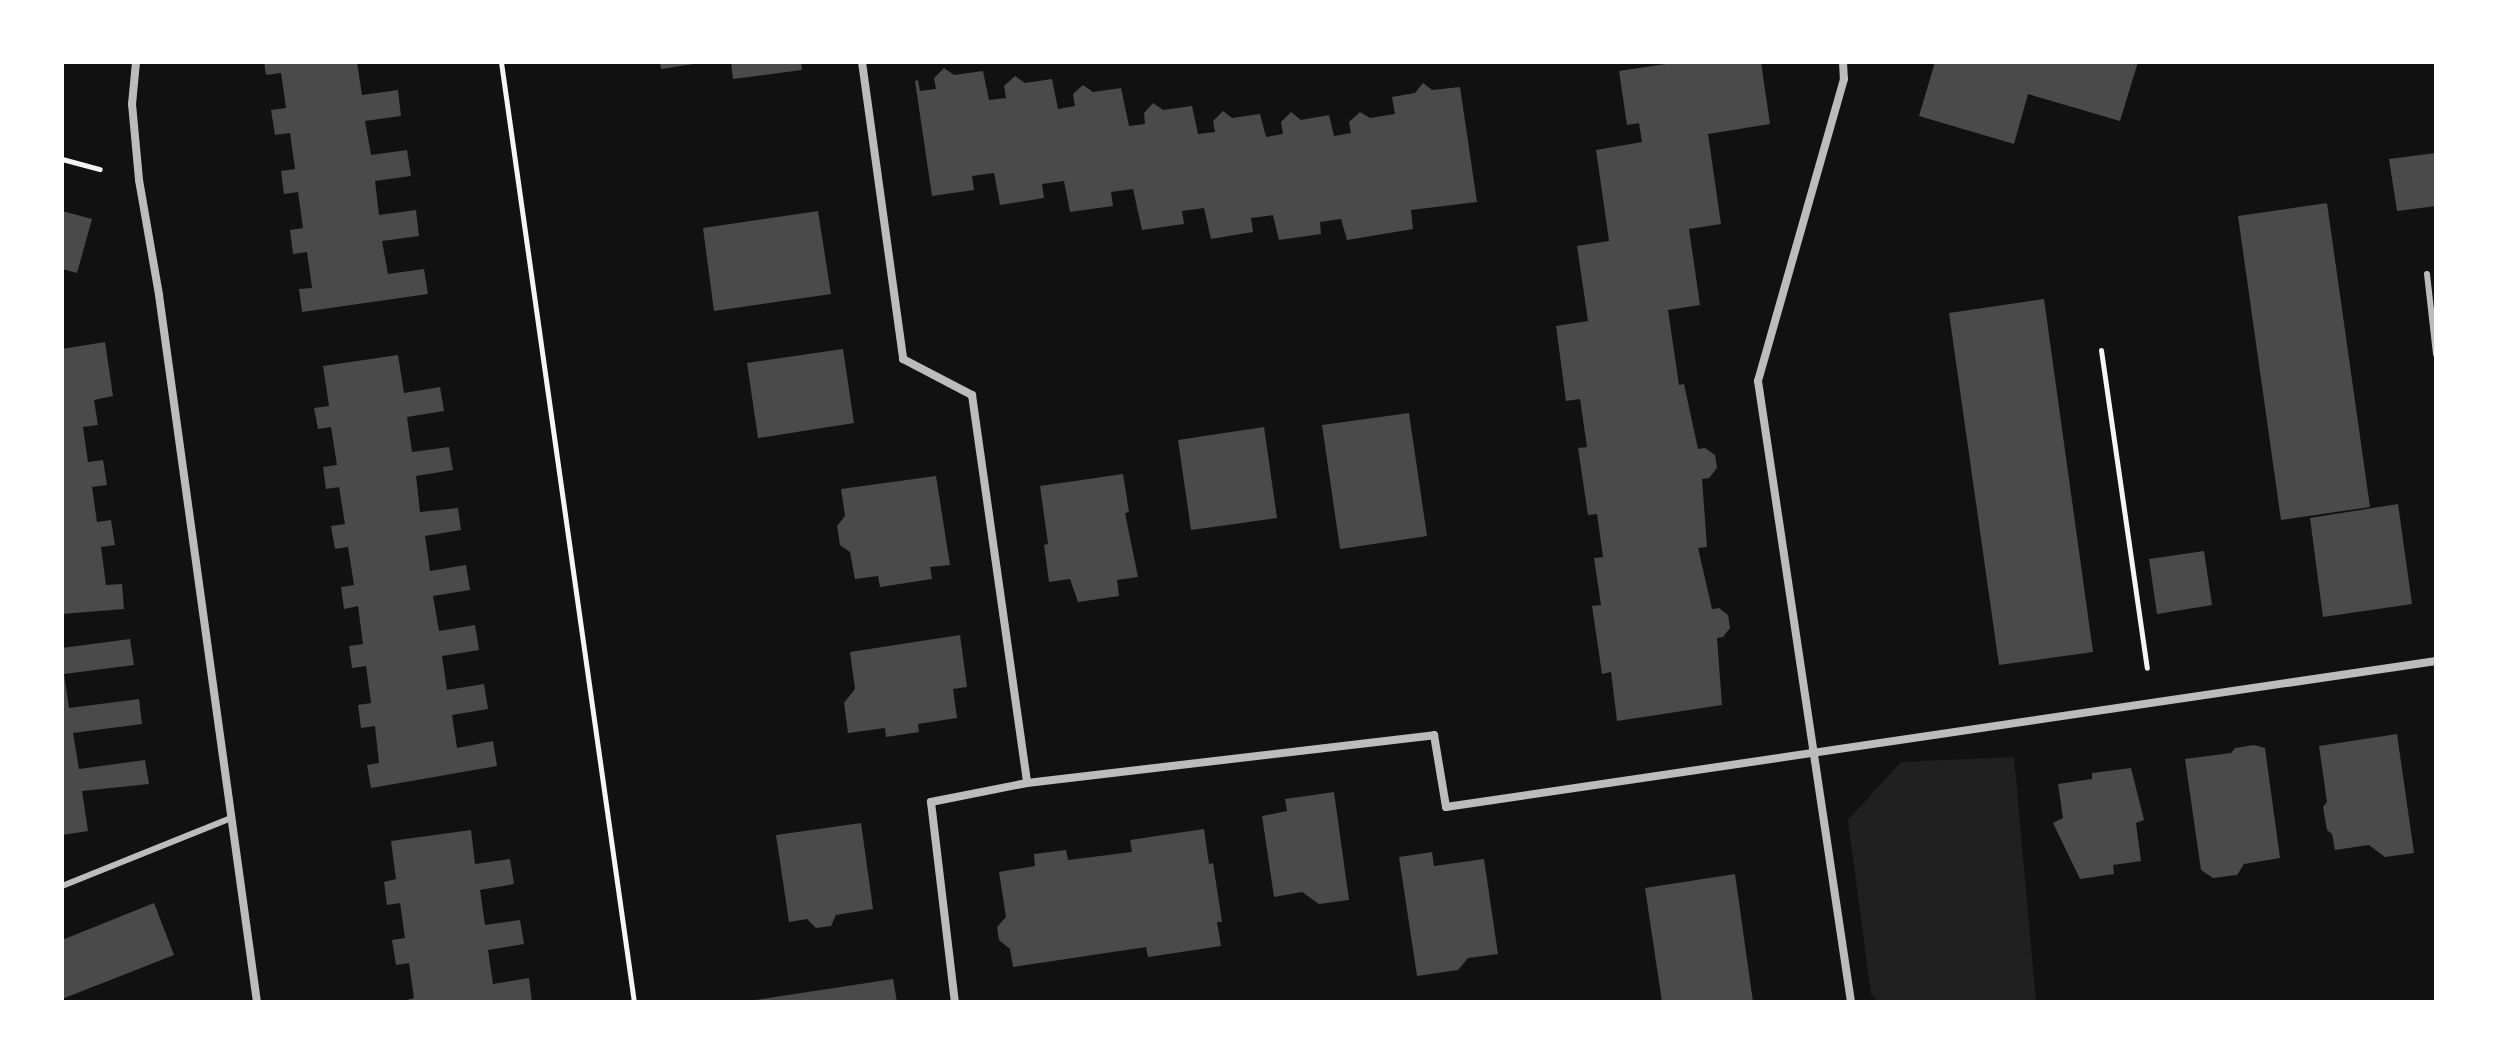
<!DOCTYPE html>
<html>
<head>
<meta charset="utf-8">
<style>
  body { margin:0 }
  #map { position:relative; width:2498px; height:1064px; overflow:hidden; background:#111; font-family:Barlow,sans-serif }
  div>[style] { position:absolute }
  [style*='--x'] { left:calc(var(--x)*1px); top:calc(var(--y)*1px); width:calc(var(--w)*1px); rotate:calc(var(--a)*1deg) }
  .green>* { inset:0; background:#202020 }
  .building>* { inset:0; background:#4a4a4a }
  .path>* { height:5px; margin:-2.5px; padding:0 2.5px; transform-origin:2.5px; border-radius:2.5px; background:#f5f5f5 }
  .service>* { height:6px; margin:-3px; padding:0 3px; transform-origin:3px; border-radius:3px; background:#bcbcbc }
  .minor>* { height:8px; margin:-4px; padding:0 4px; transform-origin:4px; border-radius:4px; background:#bcbcbc }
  span { translate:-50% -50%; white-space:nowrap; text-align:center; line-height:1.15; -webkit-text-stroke:7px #fff; paint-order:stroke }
  .frame { position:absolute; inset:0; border:64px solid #fff; pointer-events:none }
</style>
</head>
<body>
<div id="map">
  <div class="green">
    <i style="clip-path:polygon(2014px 757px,2036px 1002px,1879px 1002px,1871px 994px,1848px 820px,1901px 762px)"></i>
  </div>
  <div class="building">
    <i style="clip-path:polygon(264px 62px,357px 62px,362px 95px,398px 90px,401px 116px,365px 121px,371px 155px,407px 150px,411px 176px,375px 181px,379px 215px,416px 210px,419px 236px,382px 241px,388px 274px,424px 269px,428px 294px,302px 312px,299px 289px,312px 288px,307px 252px,293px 254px,290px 230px,303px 228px,298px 192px,284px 194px,281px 171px,295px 169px,290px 133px,275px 135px,271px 110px,286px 108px,281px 73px,266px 75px)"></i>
    <i style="clip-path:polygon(660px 62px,694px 62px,694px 64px,661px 69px)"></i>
    <i style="clip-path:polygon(731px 62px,801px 62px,802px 70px,733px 79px)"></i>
    <i style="clip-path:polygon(1679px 62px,1761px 62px,1770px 124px,1708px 134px,1721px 224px,1689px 229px,1700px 305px,1668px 310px,1679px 385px,1684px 384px,1698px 449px,1705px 448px,1715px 455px,1717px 468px,1709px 478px,1702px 479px,1707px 547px,1698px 548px,1712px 609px,1719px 608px,1728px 615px,1730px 628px,1723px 637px,1717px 638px,1722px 705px,1617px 721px,1611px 672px,1602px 674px,1592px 606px,1601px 605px,1594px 558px,1603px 557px,1597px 514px,1588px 515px,1578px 448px,1587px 447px,1580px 399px,1566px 401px,1556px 326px,1588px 321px,1577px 246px,1609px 241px,1596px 150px,1642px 142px,1639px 123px,1627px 125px,1619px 71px)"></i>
    <i style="clip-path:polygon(1935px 62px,2138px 62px,2120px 121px,2028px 94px,2014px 144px,1919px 116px)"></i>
    <i style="clip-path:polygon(944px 68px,954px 75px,983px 71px,989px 100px,1006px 98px,1004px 86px,1015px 76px,1025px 83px,1052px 79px,1058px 109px,1075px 106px,1073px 94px,1083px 85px,1093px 92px,1121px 88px,1129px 126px,1145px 124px,1144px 113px,1153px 103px,1163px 110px,1192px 106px,1198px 134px,1215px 132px,1213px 121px,1223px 111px,1232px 118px,1260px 114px,1266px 137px,1283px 134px,1281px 122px,1291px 112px,1301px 120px,1329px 115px,1334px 136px,1351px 133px,1349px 122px,1360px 112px,1370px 118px,1395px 114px,1392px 97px,1415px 93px,1423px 83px,1432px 90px,1460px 87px,1477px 202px,1411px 210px,1413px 229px,1347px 240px,1341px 219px,1320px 222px,1321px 234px,1279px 240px,1273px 215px,1251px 218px,1253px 232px,1211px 239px,1204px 208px,1182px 211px,1184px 224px,1142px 230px,1133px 189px,1111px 192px,1113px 206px,1070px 212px,1064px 181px,1042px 184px,1044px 198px,1000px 205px,994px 173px,972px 176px,974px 190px,932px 196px,915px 81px,918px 80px,920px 91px,936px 89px,934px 78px)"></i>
    <i style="clip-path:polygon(2436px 153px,2436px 206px,2397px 211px,2389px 159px)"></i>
    <i style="clip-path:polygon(2327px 203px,2370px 507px,2281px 520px,2238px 216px)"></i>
    <i style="clip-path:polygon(62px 211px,92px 219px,77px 273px,62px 269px)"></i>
    <i style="clip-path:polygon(818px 211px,831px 294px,714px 311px,703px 228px)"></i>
    <i style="clip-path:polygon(2044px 299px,2093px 652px,1999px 665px,1949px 313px)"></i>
    <i style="clip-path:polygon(105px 342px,113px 396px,94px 400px,98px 425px,83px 427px,88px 462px,103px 460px,107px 485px,92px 487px,97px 522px,111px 520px,115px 545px,101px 547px,106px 585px,122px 584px,124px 609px,62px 614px,62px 349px)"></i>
    <i style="clip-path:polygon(843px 349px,854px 423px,758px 438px,747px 363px)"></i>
    <i style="clip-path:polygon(398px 355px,404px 393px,440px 387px,444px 411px,407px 417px,412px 452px,449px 447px,453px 470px,416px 476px,420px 512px,458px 508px,461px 530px,425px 536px,430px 571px,466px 565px,470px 590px,433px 596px,439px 631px,475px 625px,479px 650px,442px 656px,447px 690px,484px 684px,488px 709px,452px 715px,457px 748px,493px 741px,497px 766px,371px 788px,367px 765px,379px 763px,375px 726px,361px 728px,358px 705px,371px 703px,366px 666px,352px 668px,349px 646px,363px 644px,358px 606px,344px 609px,341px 587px,354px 585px,348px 547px,335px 549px,331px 526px,345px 524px,339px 487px,326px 489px,323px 467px,337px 465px,331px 427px,318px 429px,314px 408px,329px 406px,323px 366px)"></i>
    <i style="clip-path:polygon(1409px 413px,1427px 536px,1340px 549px,1322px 425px)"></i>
    <i style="clip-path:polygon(1264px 427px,1277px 518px,1191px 530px,1178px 440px)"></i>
    <i style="clip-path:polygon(1123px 474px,1129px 512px,1125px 513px,1138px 577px,1117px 580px,1119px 596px,1078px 602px,1070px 579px,1049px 582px,1044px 545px,1048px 544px,1040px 486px)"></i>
    <i style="clip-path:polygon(936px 476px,950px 565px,930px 567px,932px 579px,880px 587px,878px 576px,855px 579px,850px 552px,840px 545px,837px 526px,845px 516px,841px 489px)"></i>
    <i style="clip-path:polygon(2398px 504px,2412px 604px,2323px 617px,2310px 518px)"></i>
    <i style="clip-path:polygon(2204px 551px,2212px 605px,2157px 614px,2149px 559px)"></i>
    <i style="clip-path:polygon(960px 635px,967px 687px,953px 689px,957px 718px,918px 724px,919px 732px,886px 737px,885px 728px,848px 733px,844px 703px,855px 689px,850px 652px)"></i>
    <i style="clip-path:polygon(130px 639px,134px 665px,64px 674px,69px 708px,139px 699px,142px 724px,73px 733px,79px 769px,145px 760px,149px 784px,82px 791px,88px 831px,62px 835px,62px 648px)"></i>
    <i style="clip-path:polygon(2397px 734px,2414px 853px,2385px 857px,2369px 845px,2335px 850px,2332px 834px,2327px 830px,2323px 807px,2327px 802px,2319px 746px)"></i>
    <i style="clip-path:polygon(2254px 745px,2265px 748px,2280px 858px,2244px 864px,2237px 875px,2213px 878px,2201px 870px,2185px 759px,2231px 753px,2235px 748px)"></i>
    <i style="clip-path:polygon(2131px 768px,2144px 820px,2136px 823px,2141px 861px,2113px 865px,2114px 874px,2080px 879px,2053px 823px,2063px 818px,2058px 784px,2092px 779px,2092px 773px)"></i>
    <i style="clip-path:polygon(1334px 792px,1349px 900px,1319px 904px,1302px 892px,1274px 897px,1262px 816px,1287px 811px,1285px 799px)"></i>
    <i style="clip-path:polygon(861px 823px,873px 909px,836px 915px,831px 926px,816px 928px,807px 919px,789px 922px,776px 835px)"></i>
    <i style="clip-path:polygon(1204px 829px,1209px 864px,1213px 863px,1222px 922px,1217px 922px,1221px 946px,1148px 957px,1146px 947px,1013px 967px,1010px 949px,999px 940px,997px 927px,1006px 917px,999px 872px,1035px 866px,1034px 854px,1066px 850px,1068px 860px,1132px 852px,1130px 840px)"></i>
    <i style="clip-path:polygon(471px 830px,475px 864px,510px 859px,514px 884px,480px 890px,485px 925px,520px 920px,524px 944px,488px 950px,493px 984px,529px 978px,532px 1002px,400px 1002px,414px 998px,409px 963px,396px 965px,392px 940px,405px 938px,400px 903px,387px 905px,384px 882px,396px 879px,391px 841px)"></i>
    <i style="clip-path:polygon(1432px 852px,1434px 866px,1484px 859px,1498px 954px,1468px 958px,1458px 970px,1417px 976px,1399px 857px)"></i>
    <i style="clip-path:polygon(1735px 874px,1753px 1002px,1662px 1002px,1645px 888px)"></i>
    <i style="clip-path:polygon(154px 903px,174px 955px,62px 999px,62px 940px)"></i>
    <i style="clip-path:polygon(893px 979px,897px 1002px,755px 1002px,755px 1000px)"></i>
  </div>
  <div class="path">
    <i style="--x:501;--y:62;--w:949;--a:81.95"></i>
    <i style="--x:62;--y:159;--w:39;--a:15"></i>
    <i style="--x:2101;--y:350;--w:321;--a:81.8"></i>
  </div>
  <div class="service">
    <i style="--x:2427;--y:274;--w:81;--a:83.6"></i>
    <i style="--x:62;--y:886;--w:182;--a:-21.9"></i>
  </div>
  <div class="minor">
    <i style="--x:136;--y:62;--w:42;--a:95.4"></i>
    <i style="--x:132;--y:104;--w:76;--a:84.7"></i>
    <i style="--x:139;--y:180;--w:117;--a:80.1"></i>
    <i style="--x:159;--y:295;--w:714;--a:82.11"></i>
    <i style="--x:862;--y:62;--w:300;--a:82.1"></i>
    <i style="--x:903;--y:359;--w:78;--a:27.6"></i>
    <i style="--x:972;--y:395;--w:392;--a:81.9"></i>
    <i style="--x:1027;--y:783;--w:98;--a:168.8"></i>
    <i style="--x:931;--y:802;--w:201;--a:83.2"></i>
    <i style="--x:1843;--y:62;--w:17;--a:87"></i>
    <i style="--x:1844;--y:79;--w:314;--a:105.9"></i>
    <i style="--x:1758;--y:381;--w:628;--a:81.48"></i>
    <i style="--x:1027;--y:783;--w:410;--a:-6.7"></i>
    <i style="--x:1434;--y:735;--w:73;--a:80.5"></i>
    <i style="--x:1446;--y:807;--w:1001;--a:-8.39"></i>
  </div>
  <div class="frame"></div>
</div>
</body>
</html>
